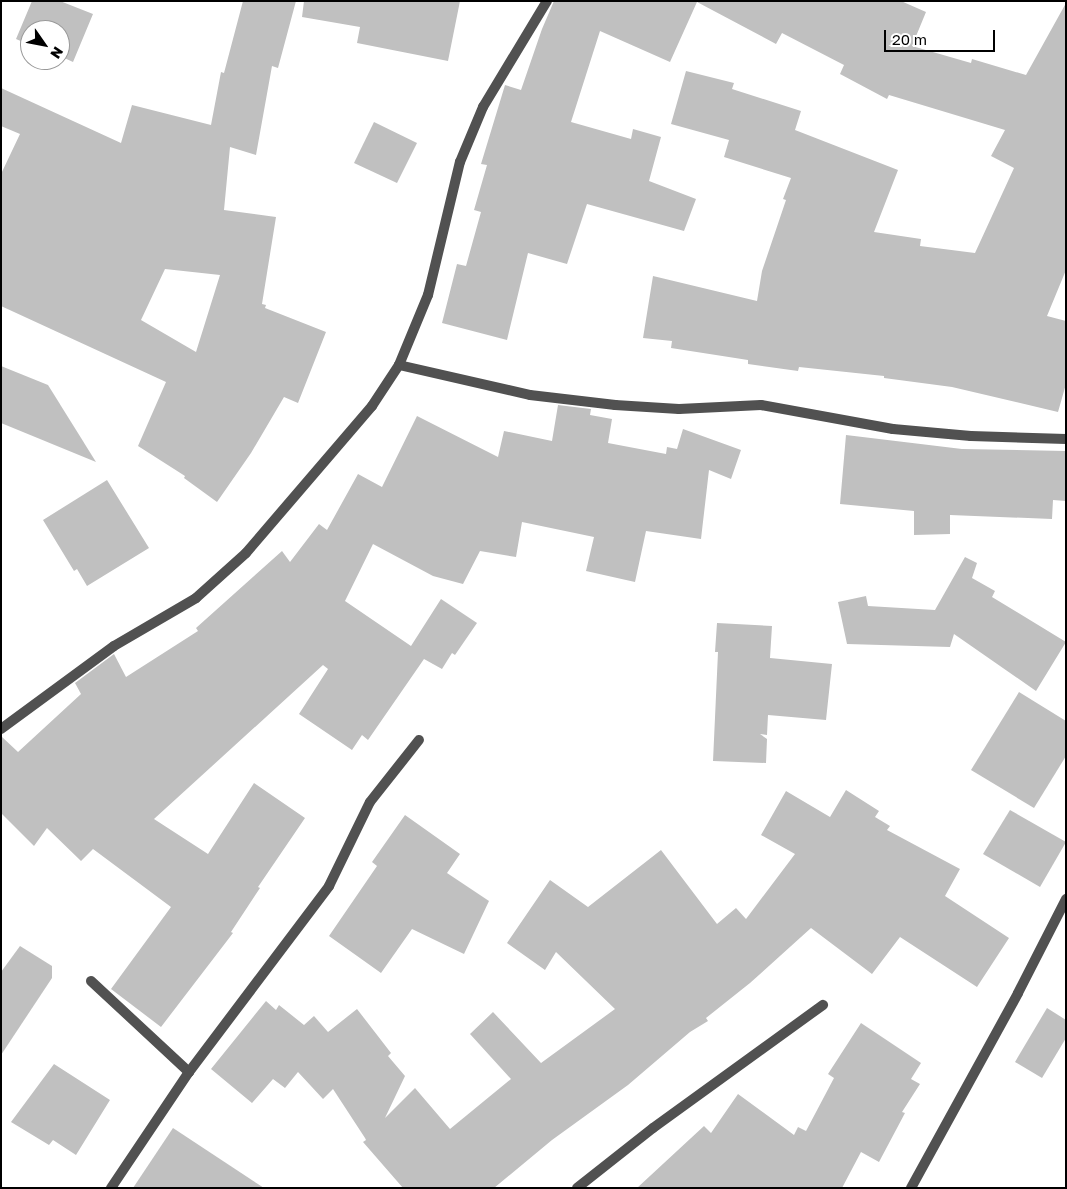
<!DOCTYPE html>
<html>
<head>
<meta charset="utf-8">
<style>
  body { margin:0 }
  #map { position:relative; width:1067px; height:1189px; overflow:hidden; background:#fff; font-family:"Golos Text",sans-serif }
  div>[style] { position:absolute }
  [style*='--x'] { left:calc(var(--x)*1px); top:calc(var(--y)*1px); width:calc(var(--w)*1px); rotate:calc(var(--a)*1deg) }
  .building>* { inset:0; background:#c0c0c0 }
  .minor>* { height:10px; margin:-5px; padding:0 5px; transform-origin:5px; border-radius:5px; background:#515151 }
  span { translate:-50% -50%; white-space:nowrap; text-align:center; line-height:1.15; -webkit-text-stroke:4.5px #fff; paint-order:stroke }
  .frame { position:absolute; inset:0; border:2px solid #000; pointer-events:none }
  .north { position:absolute; left:20px; top:20px; width:50px; height:50px; box-sizing:border-box; background:#fff; border:1px solid #999; border-radius:50%; rotate:123deg; font-size:14px; font-weight:700; line-height:20px; text-align:center; color:#000 }
  .north::after { content:''; display:block; margin:auto; width:18px; height:22px; background:#000; clip-path:polygon(50% 0,100% 100%,50% 72%,0 100%) }
  .scale { position:absolute; left:884px; top:30px; width:111px; height:22px; box-sizing:border-box; border:2px solid #000; border-top:0; padding-left:6px; font-size:15px; line-height:18px; white-space:nowrap; color:#000; -webkit-text-stroke:4px #fff; paint-order:stroke }
</style>
</head>
<body>
<div id="map">
  <div class="building">
    <i style="clip-path:polygon(32px 1px,60px 1px,93px 14px,73px 62px,60px 56px,60px 30px,30px 30px,30px 45px,16px 39px)"></i>
    <i style="clip-path:polygon(evenodd,243px 1px,296px 1px,278px 68px,272px 66px,256px 155px,230px 147px,224px 210px,276px 217px,262px 304px,266px 305px,265px 308px,326px 332px,298px 403px,284px 397px,251px 453px,217px 502px,184px 478px,185px 476px,138px 446px,166px 382px,1px 306px,1px 174px,20px 134px,1px 126px,1px 88px,121px 143px,132px 105px,211px 125px,221px 72px,224px 73px,243px 1px,165px 269px,220px 275px,196px 352px,141px 320px,165px 269px)"></i>
    <i style="clip-path:polygon(304px 1px,460px 1px,448px 61px,357px 43px,360px 27px,302px 17px)"></i>
    <i style="clip-path:polygon(554px 1px,901px 1px,926px 12px,912px 46px,971px 63px,972px 59px,1026px 75px,1066px 3px,1066px 270px,1047px 316px,1066px 321px,1066px 384px,1058px 412px,952px 387px,884px 378px,884px 376px,799px 367px,798px 371px,748px 364px,748px 360px,671px 348px,672px 341px,643px 338px,653px 276px,757px 301px,762px 271px,786px 200px,783px 199px,791px 178px,724px 157px,729px 140px,671px 124px,686px 71px,734px 83px,732px 89px,801px 111px,795px 130px,898px 170px,874px 232px,921px 239px,920px 246px,975px 253px,1014px 168px,991px 156px,1005px 130px,889px 95px,887px 99px,840px 74px,844px 65px,782px 33px,776px 44px,697px 2px,670px 62px,600px 31px,571px 122px,631px 139px,633px 129px,661px 137px,649px 181px,696px 199px,684px 231px,587px 204px,567px 264px,528px 253px,507px 340px,442px 323px,457px 264px,466px 266px,481px 212px,474px 210px,487px 165px,481px 164px,505px 85px,521px 90px,542px 29px)"></i>
    <i style="clip-path:polygon(374px 122px,417px 143px,397px 183px,354px 163px)"></i>
    <i style="clip-path:polygon(1px 366px,48px 385px,96px 462px,1px 423px)"></i>
    <i style="clip-path:polygon(558px 405px,591px 409px,590px 415px,612px 419px,608px 443px,666px 454px,667px 447px,677px 449px,683px 429px,741px 450px,731px 479px,709px 470px,701px 539px,646px 531px,635px 582px,586px 571px,594px 537px,522px 522px,516px 557px,480px 551px,463px 584px,433px 576px,373px 544px,345px 601px,411px 646px,441px 599px,477px 623px,455px 655px,452px 653px,442px 669px,424px 659px,368px 740px,362px 735px,352px 750px,299px 714px,328px 669px,323px 665px,154px 819px,208px 854px,254px 783px,305px 818px,258px 887px,260px 888px,231px 932px,233px 933px,161px 1027px,111px 989px,171px 907px,93px 849px,81px 861px,47px 828px,34px 846px,1px 813px,1px 736px,18px 752px,81px 694px,75px 683px,114px 654px,126px 677px,198px 631px,196px 628px,282px 551px,290px 562px,319px 524px,327px 530px,358px 474px,382px 487px,417px 416px,498px 457px,504px 431px,552px 441px)"></i>
    <i style="clip-path:polygon(846px 435px,962px 449px,1066px 451px,1066px 501px,1053px 500px,1052px 519px,950px 515px,950px 534px,914px 535px,914px 511px,840px 504px)"></i>
    <i style="clip-path:polygon(107px 480px,149px 548px,87px 586px,77px 569px,74px 571px,43px 520px)"></i>
    <i style="clip-path:polygon(965px 557px,977px 563px,972px 578px,995px 591px,992px 597px,1066px 642px,1036px 691px,954px 634px,950px 647px,847px 644px,838px 602px,866px 596px,868px 606px,935px 610px)"></i>
    <i style="clip-path:polygon(717px 623px,772px 626px,770px 658px,832px 664px,826px 720px,768px 715px,767px 735px,760px 734px,767px 739px,766px 763px,713px 761px,718px 652px,715px 652px)"></i>
    <i style="clip-path:polygon(1019px 692px,1066px 721px,1066px 756px,1034px 808px,971px 770px)"></i>
    <i style="clip-path:polygon(846px 790px,879px 811px,875px 817px,890px 826px,887px 830px,960px 869px,945px 896px,1009px 938px,977px 987px,900px 937px,872px 974px,811px 928px,750px 983px,706px 1018px,708px 1021px,690px 1032px,628px 1085px,552px 1140px,494px 1188px,403px 1188px,363px 1142px,366px 1140px,365px 1138px,333px 1089px,323px 1099px,298px 1072px,285px 1088px,273px 1079px,252px 1103px,211px 1069px,266px 1001px,276px 1010px,279px 1005px,304px 1025px,314px 1016px,328px 1032px,357px 1009px,391px 1053px,388px 1056px,405px 1076px,385px 1118px,415px 1088px,450px 1129px,511px 1079px,470px 1034px,493px 1012px,541px 1063px,615px 1009px,556px 952px,545px 970px,507px 943px,550px 880px,588px 907px,661px 850px,717px 924px,736px 908px,746px 919px,795px 854px,761px 835px,786px 791px,830px 817px)"></i>
    <i style="clip-path:polygon(1010px 810px,1066px 842px,1040px 887px,983px 854px)"></i>
    <i style="clip-path:polygon(405px 815px,460px 854px,447px 873px,489px 901px,464px 954px,412px 929px,381px 973px,329px 936px,377px 866px,372px 862px)"></i>
    <i style="clip-path:polygon(20px 946px,52px 966px,52px 978px,1px 1055px,1px 972px)"></i>
    <i style="clip-path:polygon(1047px 1008px,1066px 1020px,1066px 1038px,1042px 1078px,1015px 1062px)"></i>
    <i style="clip-path:polygon(861px 1023px,921px 1063px,911px 1079px,920px 1084px,902px 1112px,905px 1113px,879px 1162px,861px 1152px,842px 1188px,637px 1188px,704px 1126px,711px 1133px,738px 1094px,794px 1135px,798px 1127px,806px 1131px,834px 1078px,828px 1074px)"></i>
    <i style="clip-path:polygon(54px 1064px,110px 1100px,76px 1155px,53px 1140px,49px 1145px,11px 1122px)"></i>
    <i style="clip-path:polygon(173px 1128px,264px 1188px,133px 1188px)"></i>
  </div>
  <div class="minor">
    <i style="--x:399;--y:365;--w:134;--a:12.9"></i>
    <i style="--x:530;--y:395;--w:86;--a:6.7"></i>
    <i style="--x:615;--y:405;--w:64;--a:3.6"></i>
    <i style="--x:679;--y:409;--w:82;--a:-2.8"></i>
    <i style="--x:761;--y:405;--w:134;--a:10.3"></i>
    <i style="--x:893;--y:429;--w:78;--a:5.1"></i>
    <i style="--x:971;--y:436;--w:95;--a:1.8"></i>
    <i style="--x:1;--y:729;--w:140;--a:-36.3"></i>
    <i style="--x:114;--y:646;--w:95;--a:-30.3"></i>
    <i style="--x:196;--y:598;--w:67;--a:-42"></i>
    <i style="--x:246;--y:553;--w:194;--a:-49.4"></i>
    <i style="--x:372;--y:406;--w:49;--a:-56.6"></i>
    <i style="--x:399;--y:365;--w:76;--a:-67.5"></i>
    <i style="--x:428;--y:295;--w:137;--a:-76.5"></i>
    <i style="--x:460;--y:162;--w:60;--a:-67.3"></i>
    <i style="--x:483;--y:107;--w:124;--a:-58.9"></i>
    <i style="--x:91;--y:981;--w:134;--a:42.9"></i>
    <i style="--x:111;--y:1188;--w:140;--a:-56.1"></i>
    <i style="--x:189;--y:1072;--w:233;--a:-53"></i>
    <i style="--x:329;--y:886;--w:93;--a:-64"></i>
    <i style="--x:370;--y:802;--w:79;--a:-51.7"></i>
    <i style="--x:577;--y:1188;--w:97;--a:-38.3"></i>
    <i style="--x:653;--y:1128;--w:210;--a:-35.9"></i>
    <i style="--x:911;--y:1188;--w:222;--a:-61.2"></i>
    <i style="--x:1018;--y:993;--w:106;--a:-62.9"></i>
  </div>
  <div class="frame"></div>
  <div class="north">N</div>
  <div class="scale">20 m</div>
</div>
</body>
</html>
